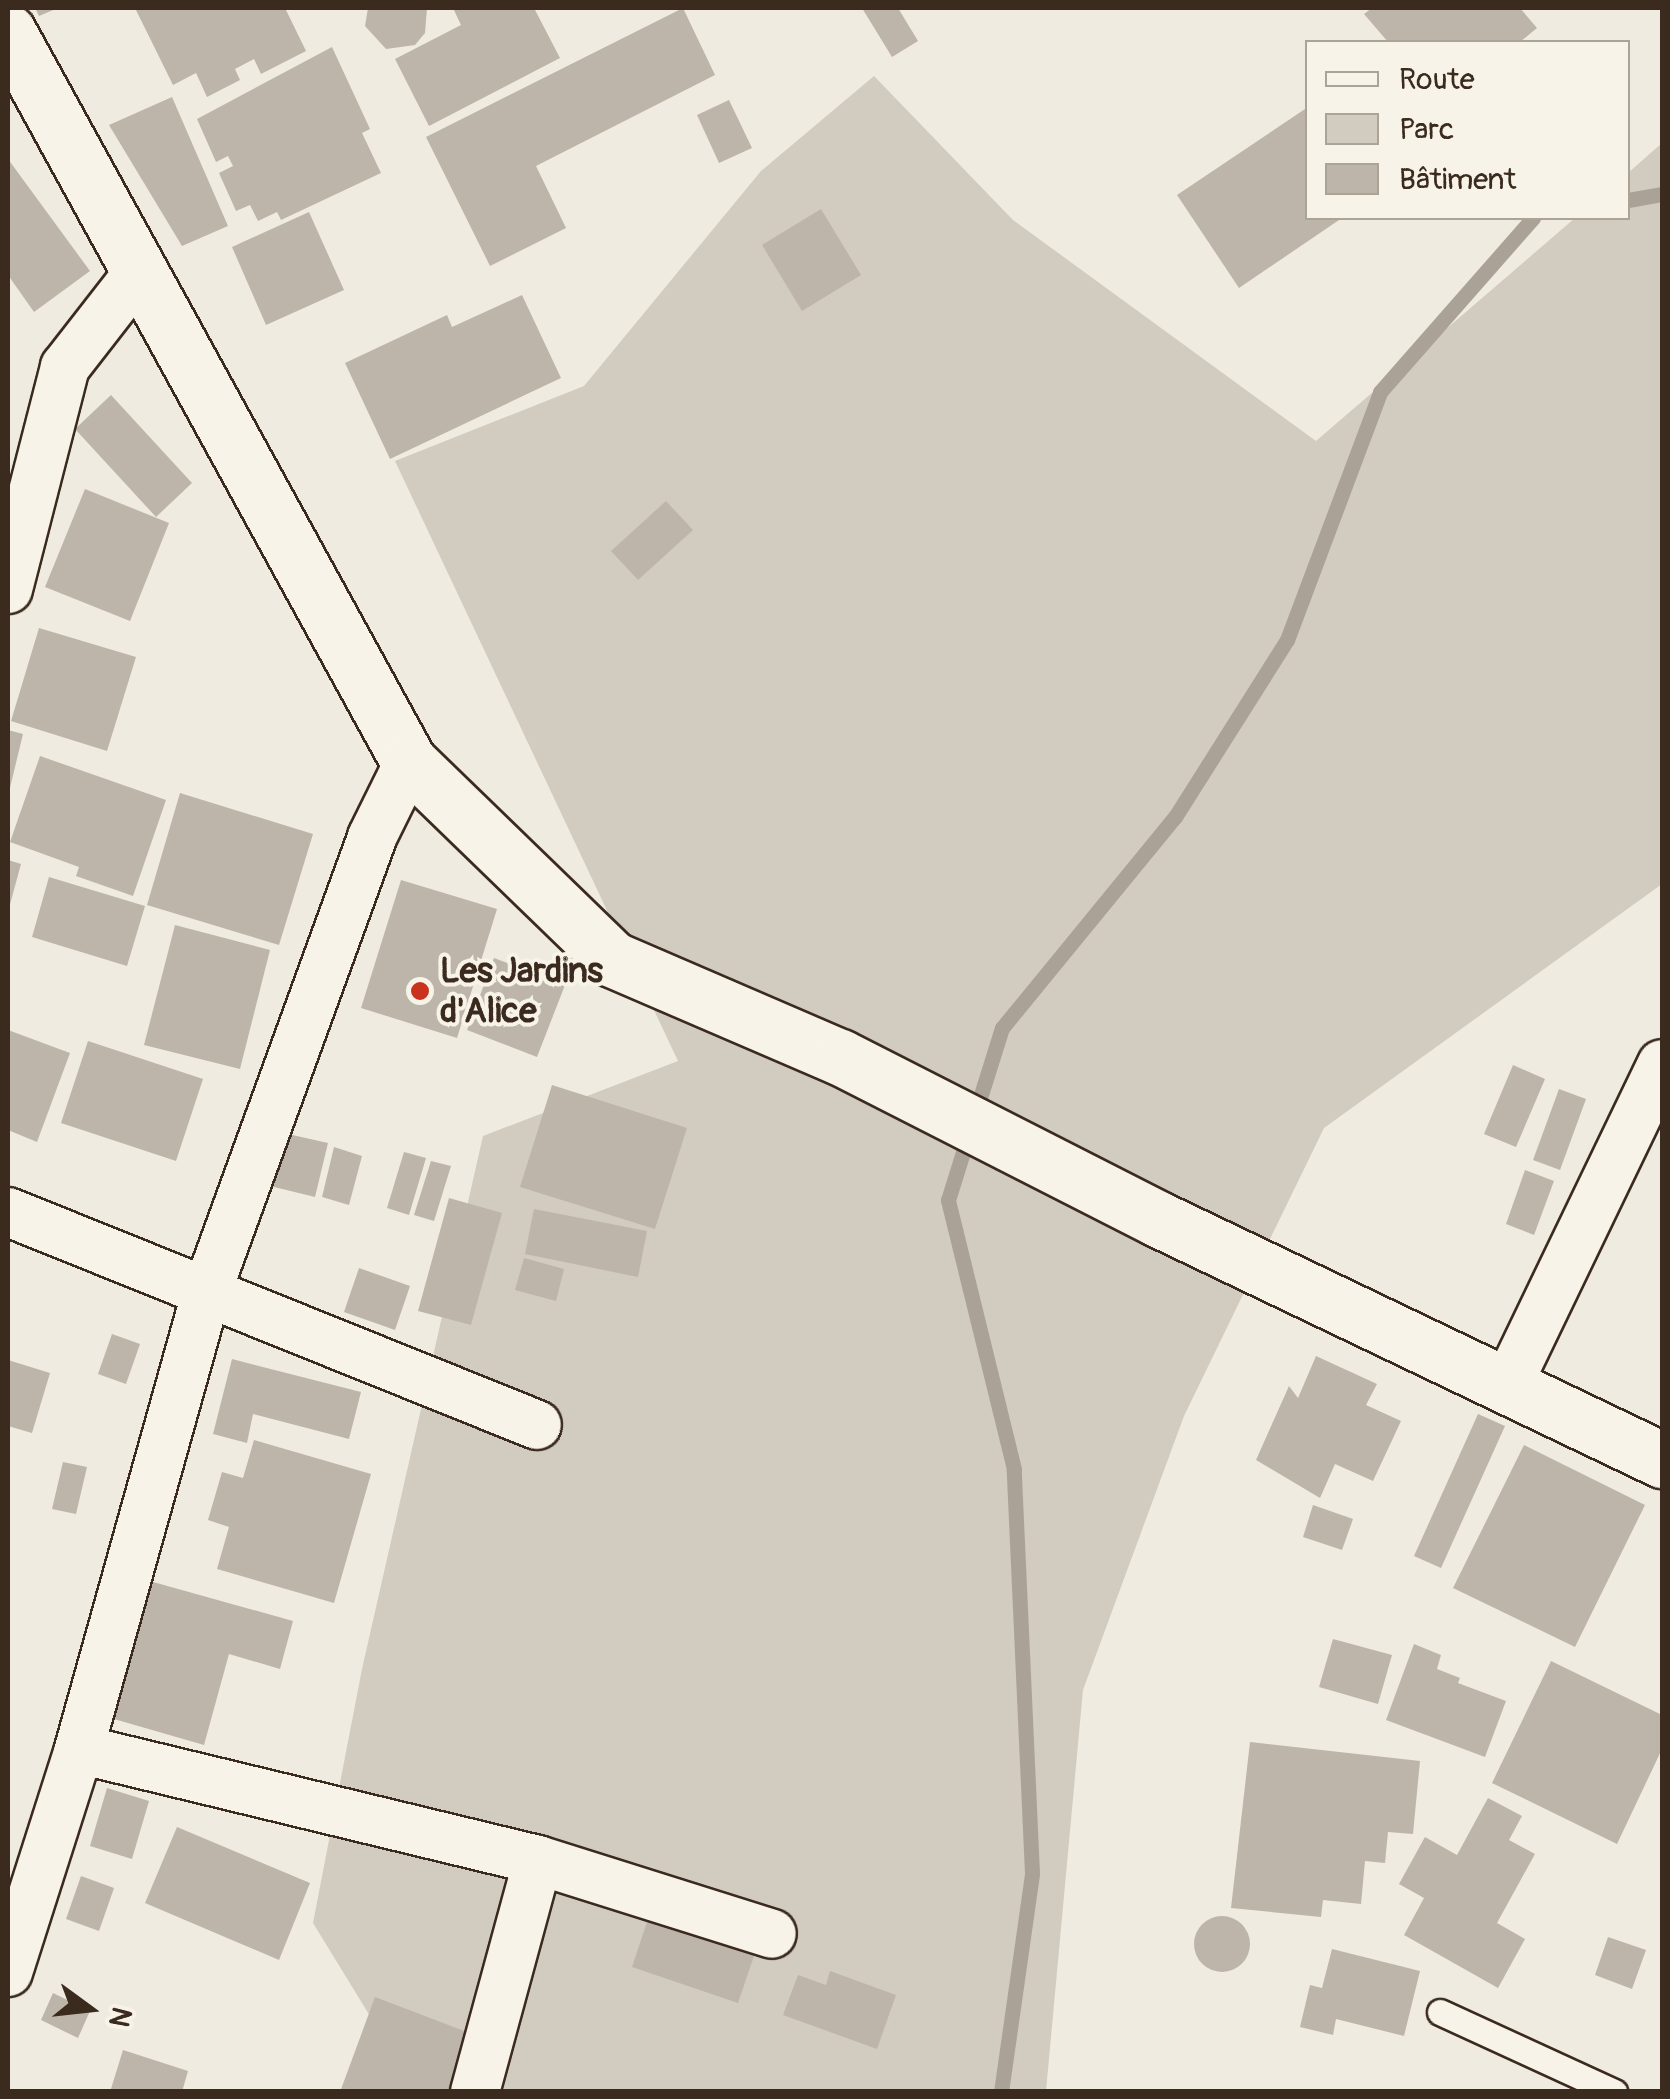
<!DOCTYPE html>
<html>
<head>
<meta charset="utf-8">
<style>
  body { margin:0 }
  #map { position:relative; width:1670px; height:2099px; overflow:hidden; background:#efebe0; font-family:Pangolin,sans-serif }
  div>[style] { position:absolute }
  [style*='--x'] { left:calc(var(--x)*1px); top:calc(var(--y)*1px); width:calc(var(--w)*1px); rotate:calc(var(--a)*1deg) }
  .green>* { inset:0; background:#d1cbc0 }
  .stream>* { height:15px; margin:-7.5px; padding:0 7.5px; transform-origin:7.5px; border-radius:7.5px; background:#aaa296 }
  .building>* { inset:0; background:#bdb5aa }
  .round { border-radius:50% }
  .roads { filter:drop-shadow(2px 0 #3b2a1e) drop-shadow(-2px 0 #3b2a1e) drop-shadow(0 2px #3b2a1e) drop-shadow(0 -2px #3b2a1e) }
  .service>* { height:25px; margin:-12.5px; padding:0 12.5px; transform-origin:12.5px; border-radius:12.5px; background:#f7f3e8 }
  .minor>* { height:48px; margin:-24px; padding:0 24px; transform-origin:24px; border-radius:24px; background:#f7f3e8 }
  .tertiary>* { height:55px; margin:-27.5px; padding:0 27.5px; transform-origin:27.5px; border-radius:27.5px; background:#f7f3e8 }
  .dots>* { width:28px; height:28px; translate:-50% -50%; box-sizing:border-box; border:5px solid #f7f3e8; border-radius:50% }
  span { translate:-50% -50%; white-space:nowrap; text-align:center; line-height:1.15; -webkit-text-stroke:8px #f7f3e8; paint-order:stroke }
  .poi-label { font-size:35px; color:#3b2a1e; font-weight:700 }
  .left { translate:0 -50%; text-align:left }
  .frame { position:absolute; inset:0; border:10px solid #3b2a1e; pointer-events:none }
  .legend { position:absolute; left:1305px; top:40px; width:325px; height:180px; box-sizing:border-box; background:#f7f3e8; border:2px solid #aca397; margin:0; padding:12px 18px; list-style:none; font-size:30px; color:#3b2a1e }
  .legend li { display:flex; align-items:center; gap:20px; height:50px }
  .legend b { width:50px; border:2px solid #aca397 }
  .north { position:absolute; left:40px; top:1959px; width:100px; height:100px; -webkit-text-stroke:8px #f7f3e8; paint-order:stroke; rotate:105deg; font-size:28px; font-weight:700; line-height:40px; text-align:center; color:#3b2a1e }
  .north::after { content:''; display:block; margin:auto; width:35px; height:45px; background:#3b2a1e; clip-path:polygon(50% 0,100% 100%,50% 72%,0 100%) }
</style>
</head>
<body>
<div id="map">
  <div class="green">
    <i style="clip-path:polygon(874px 76px,1013px 220px,1316px 441px,1575px 218px,1628px 218px,1628px 173px,1662px 143px,1662px 884px,1324px 1128px,1184px 1416px,1083px 1690px,1046px 2091px,416px 2091px,313px 1923px,362px 1669px,483px 1136px,678px 1061px,395px 461px,584px 386px,761px 171px)"></i>
  </div>
  <div class="stream">
    <i style="--x:1628;--y:200;--w:35;--a:-10"></i>
    <i style="--x:1001;--y:2092;--w:221;--a:-81.9"></i>
    <i style="--x:1032;--y:1873;--w:404;--a:-92.6"></i>
    <i style="--x:1014;--y:1469;--w:277;--a:-103.8"></i>
    <i style="--x:948;--y:1200;--w:180;--a:-72.6"></i>
    <i style="--x:1002;--y:1028;--w:273;--a:-50.7"></i>
    <i style="--x:1175;--y:817;--w:209;--a:-57.7"></i>
    <i style="--x:1287;--y:640;--w:265;--a:-69.4"></i>
    <i style="--x:1380;--y:392;--w:232;--a:-48.7"></i>
  </div>
  <div class="building">
    <i style="clip-path:polygon(35px 8px,58px 8px,39px 16px)"></i>
    <i style="clip-path:polygon(135px 8px,292px 8px,286px 10px,306px 51px,261px 74px,254px 59px,235px 69px,240px 80px,207px 97px,196px 73px,173px 85px)"></i>
    <i style="clip-path:polygon(368px 8px,427px 8px,425px 33px,415px 45px,386px 49px,365px 26px)"></i>
    <i style="clip-path:polygon(453px 8px,534px 8px,560px 58px,429px 126px,395px 59px,461px 25px)"></i>
    <i style="clip-path:polygon(683px 8px,715px 75px,536px 166px,566px 228px,490px 266px,426px 137px)"></i>
    <i style="clip-path:polygon(862px 8px,898px 8px,918px 41px,892px 57px)"></i>
    <i style="clip-path:polygon(1372px 8px,1520px 8px,1537px 28px,1520px 42px,1388px 42px,1364px 14px)"></i>
    <i style="clip-path:polygon(332px 47px,370px 129px,362px 133px,381px 173px,281px 220px,277px 212px,258px 221px,250px 205px,236px 211px,219px 173px,233px 166px,228px 156px,216px 162px,197px 119px)"></i>
    <i style="clip-path:polygon(172px 97px,228px 226px,182px 246px,109px 125px)"></i>
    <i style="clip-path:polygon(729px 100px,752px 148px,719px 163px,697px 115px)"></i>
    <i style="clip-path:polygon(1308px 107px,1308px 218px,1342px 218px,1239px 288px,1177px 195px)"></i>
    <i style="clip-path:polygon(8px 159px,90px 271px,34px 312px,8px 275px)"></i>
    <i style="clip-path:polygon(821px 209px,861px 275px,802px 311px,762px 245px)"></i>
    <i style="clip-path:polygon(309px 212px,344px 290px,266px 325px,232px 247px)"></i>
    <i style="clip-path:polygon(522px 295px,561px 378px,390px 459px,345px 363px,447px 315px,452px 327px)"></i>
    <i style="clip-path:polygon(111px 395px,192px 483px,156px 517px,75px 429px)"></i>
    <i style="clip-path:polygon(85px 489px,169px 523px,130px 621px,45px 587px)"></i>
    <i style="clip-path:polygon(666px 501px,693px 530px,638px 580px,611px 551px)"></i>
    <i style="clip-path:polygon(39px 628px,136px 657px,107px 751px,11px 721px)"></i>
    <i style="clip-path:polygon(8px 730px,23px 734px,9px 792px,8px 791px)"></i>
    <i style="clip-path:polygon(40px 756px,166px 800px,133px 896px,76px 876px,79px 867px,10px 842px)"></i>
    <i style="clip-path:polygon(180px 793px,313px 834px,279px 945px,147px 905px)"></i>
    <i style="clip-path:polygon(8px 860px,21px 864px,9px 908px,8px 908px)"></i>
    <i style="clip-path:polygon(49px 877px,145px 906px,127px 966px,32px 937px)"></i>
    <i style="clip-path:polygon(401px 880px,497px 909px,457px 1038px,361px 1008px)"></i>
    <i style="clip-path:polygon(175px 925px,270px 950px,240px 1069px,144px 1045px)"></i>
    <i style="clip-path:polygon(494px 958px,565px 985px,537px 1057px,467px 1030px)"></i>
    <i style="clip-path:polygon(8px 1030px,70px 1053px,37px 1142px,8px 1130px)"></i>
    <i style="clip-path:polygon(88px 1041px,203px 1079px,176px 1161px,61px 1123px)"></i>
    <i style="clip-path:polygon(1513px 1065px,1545px 1079px,1516px 1147px,1484px 1134px)"></i>
    <i style="clip-path:polygon(552px 1085px,687px 1128px,655px 1229px,520px 1187px)"></i>
    <i style="clip-path:polygon(1559px 1089px,1586px 1099px,1560px 1170px,1533px 1160px)"></i>
    <i style="clip-path:polygon(279px 1132px,328px 1143px,315px 1197px,266px 1185px)"></i>
    <i style="clip-path:polygon(334px 1147px,362px 1156px,349px 1205px,322px 1197px)"></i>
    <i style="clip-path:polygon(404px 1152px,426px 1158px,409px 1215px,387px 1208px)"></i>
    <i style="clip-path:polygon(431px 1161px,451px 1166px,434px 1221px,414px 1215px)"></i>
    <i style="clip-path:polygon(1525px 1170px,1554px 1181px,1534px 1235px,1506px 1224px)"></i>
    <i style="clip-path:polygon(449px 1198px,502px 1213px,471px 1325px,418px 1311px)"></i>
    <i style="clip-path:polygon(534px 1209px,647px 1231px,638px 1277px,525px 1254px)"></i>
    <i style="clip-path:polygon(524px 1258px,564px 1269px,556px 1301px,515px 1290px)"></i>
    <i style="clip-path:polygon(359px 1268px,410px 1286px,395px 1330px,344px 1312px)"></i>
    <i style="clip-path:polygon(112px 1334px,140px 1344px,126px 1384px,98px 1374px)"></i>
    <i style="clip-path:polygon(1316px 1356px,1377px 1384px,1366px 1405px,1401px 1421px,1373px 1481px,1335px 1464px,1320px 1498px,1256px 1460px,1289px 1386px,1298px 1398px)"></i>
    <i style="clip-path:polygon(232px 1359px,361px 1392px,349px 1439px,253px 1414px,247px 1443px,213px 1434px)"></i>
    <i style="clip-path:polygon(8px 1360px,50px 1373px,32px 1433px,8px 1426px)"></i>
    <i style="clip-path:polygon(1478px 1414px,1505px 1426px,1441px 1568px,1414px 1556px)"></i>
    <i style="clip-path:polygon(254px 1440px,371px 1474px,334px 1603px,217px 1569px,229px 1527px,208px 1520px,222px 1472px,243px 1478px)"></i>
    <i style="clip-path:polygon(1524px 1445px,1645px 1505px,1575px 1647px,1453px 1588px)"></i>
    <i style="clip-path:polygon(63px 1462px,87px 1467px,76px 1514px,52px 1509px)"></i>
    <i style="clip-path:polygon(1313px 1505px,1353px 1519px,1342px 1550px,1303px 1537px)"></i>
    <i style="clip-path:polygon(146px 1580px,293px 1621px,280px 1669px,229px 1654px,204px 1745px,107px 1717px)"></i>
    <i style="clip-path:polygon(1333px 1639px,1392px 1655px,1378px 1704px,1319px 1687px)"></i>
    <i style="clip-path:polygon(1414px 1644px,1441px 1655px,1437px 1669px,1460px 1678px,1458px 1683px,1506px 1701px,1485px 1757px,1386px 1720px)"></i>
    <i style="clip-path:polygon(1551px 1661px,1662px 1715px,1662px 1749px,1617px 1844px,1492px 1783px)"></i>
    <i style="clip-path:polygon(1250px 1742px,1420px 1761px,1413px 1834px,1388px 1832px,1385px 1863px,1365px 1861px,1361px 1904px,1323px 1900px,1321px 1917px,1231px 1908px)"></i>
    <i style="clip-path:polygon(107px 1788px,149px 1801px,132px 1859px,90px 1846px)"></i>
    <i style="clip-path:polygon(1488px 1798px,1522px 1816px,1509px 1840px,1535px 1854px,1497px 1923px,1525px 1939px,1498px 1988px,1404px 1935px,1424px 1898px,1399px 1884px,1425px 1837px,1457px 1855px)"></i>
    <i style="clip-path:polygon(177px 1827px,310px 1883px,279px 1960px,145px 1903px)"></i>
    <i style="clip-path:polygon(81px 1876px,114px 1888px,99px 1931px,66px 1919px)"></i>
    <i style="clip-path:polygon(650px 1913px,756px 1950px,738px 2003px,632px 1967px)"></i>
    <i class="round" style="left:1194px;top:1916px;width:56px;height:56px"></i>
    <i style="clip-path:polygon(1608px 1937px,1646px 1950px,1632px 1989px,1595px 1975px)"></i>
    <i style="clip-path:polygon(1332px 1949px,1420px 1971px,1404px 2036px,1336px 2019px,1333px 2035px,1300px 2027px,1310px 1985px,1322px 1988px)"></i>
    <i style="clip-path:polygon(830px 1971px,896px 1995px,877px 2049px,783px 2015px,798px 1975px,826px 1985px)"></i>
    <i style="clip-path:polygon(53px 1993px,90px 2011px,78px 2038px,41px 2020px)"></i>
    <i style="clip-path:polygon(375px 1997px,480px 2037px,459px 2092px,340px 2092px)"></i>
    <i style="clip-path:polygon(123px 2050px,188px 2071px,182px 2092px,110px 2092px)"></i>
  </div>
  <div class="roads">
    <div class="service">
      <i style="--x:1440;--y:2012;--w:192;--a:24.7"></i>
    </div>
    <div class="minor">
      <i style="--x:8;--y:589;--w:229;--a:-75.6"></i>
      <i style="--x:65;--y:367;--w:120;--a:-52.1"></i>
      <i style="--x:8;--y:1212;--w:570;--a:21.93"></i>
      <i style="--x:1507;--y:1386;--w:357;--a:-64.3"></i>
      <i style="--x:79;--y:1749;--w:472;--a:13.6"></i>
      <i style="--x:538;--y:1860;--w:245;--a:17.5"></i>
      <i style="--x:8;--y:1972;--w:234;--a:-72.3"></i>
      <i style="--x:79;--y:1749;--w:472;--a:-74.4"></i>
      <i style="--x:206;--y:1294;--w:486;--a:-70"></i>
      <i style="--x:372;--y:837;--w:84;--a:-63.7"></i>
      <i style="--x:475;--y:2092;--w:240;--a:-74.8"></i>
    </div>
    <div class="tertiary">
      <i style="--x:8;--y:32;--w:833;--a:61.22"></i>
      <i style="--x:409;--y:762;--w:283;--a:44.1"></i>
      <i style="--x:612;--y:959;--w:248;--a:23.3"></i>
      <i style="--x:840;--y:1057;--w:357;--a:27"></i>
      <i style="--x:1158;--y:1219;--w:559;--a:25.56"></i>
    </div>
  </div>
  <div class="dots">
    <i style="left:420px;top:991px;background:#c8321e"></i>
  </div>
  <div class="poi-label">
    <span class="left" style="left:440px;top:991px">Les Jardins<br>d'Alice</span>
  </div>
  <div class="frame"></div>
  <ul class="legend">
  <li><b style="height:12px;background:#f7f3e8"></b>Route</li>
  <li><b style="height:28px;background:#d1cbc0"></b>Parc</li>
  <li><b style="height:28px;background:#bdb5aa"></b>Bâtiment</li>
  </ul>
  <div class="north">N</div>
</div>
</body>
</html>
